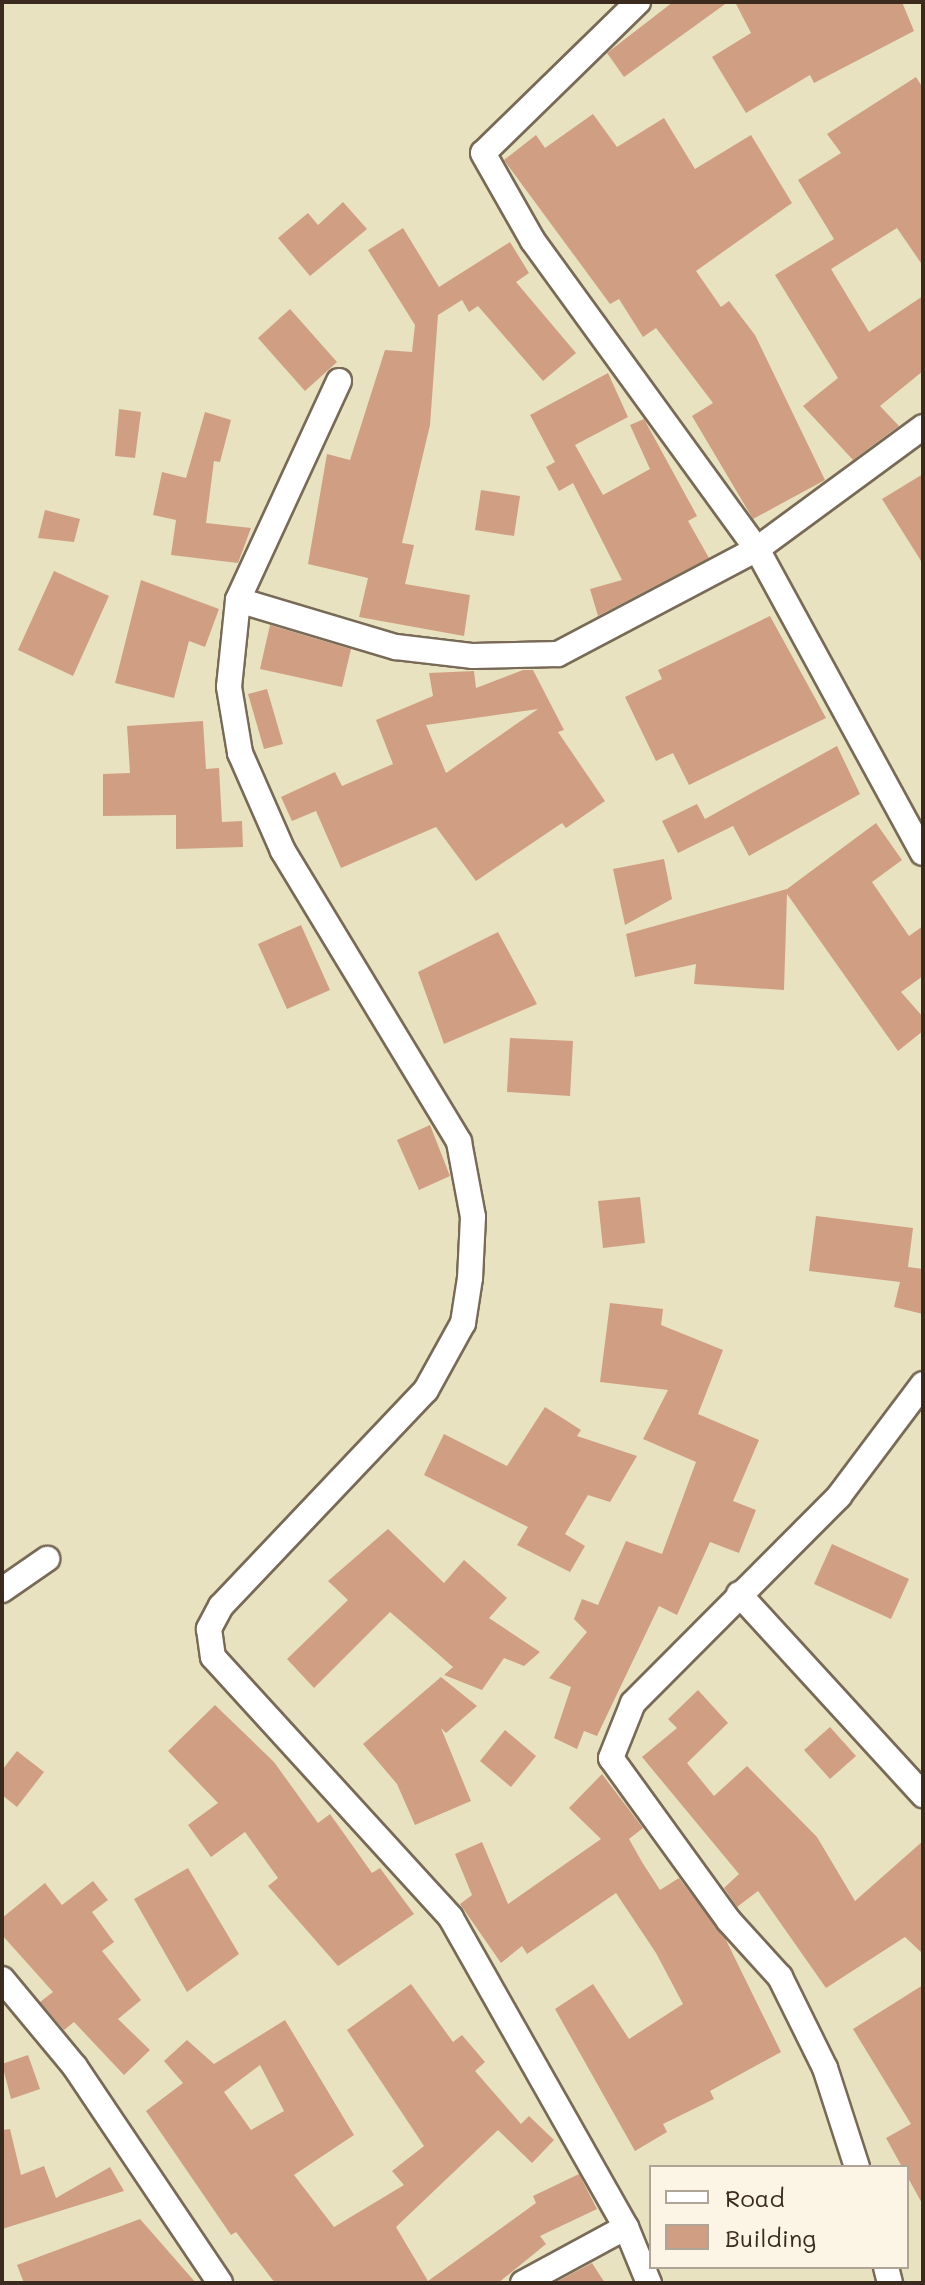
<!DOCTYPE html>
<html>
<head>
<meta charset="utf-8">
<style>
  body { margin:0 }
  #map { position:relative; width:925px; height:2285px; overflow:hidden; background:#e8e2c0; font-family:Mali,sans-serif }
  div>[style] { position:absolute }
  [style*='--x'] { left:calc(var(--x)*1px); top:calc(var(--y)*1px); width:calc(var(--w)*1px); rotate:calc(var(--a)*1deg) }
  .building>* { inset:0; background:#d09f83 }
  .roads { filter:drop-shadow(2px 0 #786a57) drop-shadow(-2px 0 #786a57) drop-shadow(0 2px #786a57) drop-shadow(0 -2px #786a57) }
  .minor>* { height:24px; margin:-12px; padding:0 12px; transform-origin:12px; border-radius:12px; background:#fff }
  span { translate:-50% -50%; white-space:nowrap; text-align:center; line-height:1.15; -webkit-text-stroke:6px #fcf5e5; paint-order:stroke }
  .frame { position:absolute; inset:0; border:4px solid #3b2a1e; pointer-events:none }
  .legend { position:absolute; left:649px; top:2165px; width:260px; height:104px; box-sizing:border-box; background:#fcf5e5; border:2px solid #afa495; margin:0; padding:10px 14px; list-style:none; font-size:24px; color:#3b2a1e }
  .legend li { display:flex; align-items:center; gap:16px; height:40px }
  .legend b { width:40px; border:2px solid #afa495 }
</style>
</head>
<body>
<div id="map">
  <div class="building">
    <i style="clip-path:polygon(673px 2px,728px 2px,624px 77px,607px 53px)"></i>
    <i style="clip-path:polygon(735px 2px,902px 2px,914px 31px,814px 83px,810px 75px,746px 113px,712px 57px,751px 33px)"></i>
    <i style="clip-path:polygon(916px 77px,923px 88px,923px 266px,897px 228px,831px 269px,869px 332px,923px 296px,923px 371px,880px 406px,899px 426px,853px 460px,803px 406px,838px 378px,775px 275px,834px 239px,798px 180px,841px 153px,827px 134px)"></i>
    <i style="clip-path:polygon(593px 114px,617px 147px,664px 118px,695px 169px,751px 135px,792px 203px,696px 271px,721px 307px,729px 301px,755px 335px,825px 480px,753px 519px,692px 416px,713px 403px,656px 328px,643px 337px,619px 299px,610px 304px,504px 160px,536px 135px,545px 148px)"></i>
    <i style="clip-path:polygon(343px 202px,367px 229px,310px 276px,278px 238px,308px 213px,318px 225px)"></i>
    <i style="clip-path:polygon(403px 228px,439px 287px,510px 242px,529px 273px,516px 282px,576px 353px,543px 381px,478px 306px,469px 312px,462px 300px,438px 315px,430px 425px,402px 543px,414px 545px,405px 584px,470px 595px,464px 636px,359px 617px,368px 578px,308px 564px,327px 454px,350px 460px,385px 350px,412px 352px,415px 325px,368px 250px)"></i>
    <i style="clip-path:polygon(290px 309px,337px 362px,305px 391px,258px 338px)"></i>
    <i style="clip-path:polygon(608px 373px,628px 417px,575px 445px,603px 495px,650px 469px,630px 425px,644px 419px,697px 516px,688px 521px,709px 558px,598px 616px,590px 589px,622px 580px,573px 483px,559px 491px,546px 467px,555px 462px,530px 415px)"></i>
    <i style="clip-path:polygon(119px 409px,141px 412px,135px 458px,115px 456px)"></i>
    <i style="clip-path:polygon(205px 412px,231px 420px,220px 462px,214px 461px,206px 523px,251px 528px,238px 563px,171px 555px,176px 520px,153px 515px,162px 472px,186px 478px)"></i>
    <i style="clip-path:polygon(923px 474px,923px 564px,882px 499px)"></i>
    <i style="clip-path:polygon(481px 490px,520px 496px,514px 536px,475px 530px)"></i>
    <i style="clip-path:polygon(45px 510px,80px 519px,74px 542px,38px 538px)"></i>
    <i style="clip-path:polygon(54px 571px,109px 596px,73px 676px,18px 650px)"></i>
    <i style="clip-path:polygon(141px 580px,219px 609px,205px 647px,189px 641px,174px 698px,115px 683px)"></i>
    <i style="clip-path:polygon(770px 616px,826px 718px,689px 785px,673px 753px,656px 761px,625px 697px,662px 679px,658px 670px)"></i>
    <i style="clip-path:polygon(270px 625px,351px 649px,342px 687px,260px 669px)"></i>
    <i style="clip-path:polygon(evenodd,523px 670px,533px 670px,564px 730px,558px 732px,605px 801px,566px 828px,562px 823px,476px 881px,436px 827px,341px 868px,316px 811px,292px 821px,281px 797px,335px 772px,342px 786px,393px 764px,376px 720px,433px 696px,429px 673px,474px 671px,476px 688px,523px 670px,538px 709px,446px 773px,426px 725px,538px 709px)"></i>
    <i style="clip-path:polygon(267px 689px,283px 744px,264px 749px,248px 694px)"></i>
    <i style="clip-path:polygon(203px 721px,206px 769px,219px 768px,222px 822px,242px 821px,243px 847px,176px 849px,176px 815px,103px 816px,103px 774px,130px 773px,127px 726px)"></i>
    <i style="clip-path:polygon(837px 746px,860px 794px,749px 856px,733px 826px,678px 853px,662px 821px,697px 804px,705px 819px)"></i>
    <i style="clip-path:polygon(876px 823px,902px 860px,872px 882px,909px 936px,923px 926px,923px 976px,901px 992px,923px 1017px,923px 1031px,898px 1051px,787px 894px,784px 990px,694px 984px,696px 964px,635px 977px,626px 934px,787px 889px)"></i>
    <i style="clip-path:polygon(664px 859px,672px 899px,625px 925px,613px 869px)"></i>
    <i style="clip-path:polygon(301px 925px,330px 990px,287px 1009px,258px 944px)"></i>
    <i style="clip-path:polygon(498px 932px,537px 1004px,444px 1044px,418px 972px)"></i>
    <i style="clip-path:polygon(510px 1038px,573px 1041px,570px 1096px,507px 1092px)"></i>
    <i style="clip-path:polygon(430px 1125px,450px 1176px,419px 1190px,397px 1140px)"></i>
    <i style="clip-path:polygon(640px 1197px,645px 1243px,603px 1248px,598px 1201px)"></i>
    <i style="clip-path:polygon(816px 1216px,913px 1228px,908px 1267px,923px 1269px,923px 1314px,894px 1307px,900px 1282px,809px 1271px)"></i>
    <i style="clip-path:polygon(610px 1303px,663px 1309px,661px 1325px,723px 1350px,698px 1414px,759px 1440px,733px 1501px,756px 1510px,739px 1553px,710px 1542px,677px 1615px,659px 1606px,597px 1736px,584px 1731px,577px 1749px,554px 1738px,571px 1687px,549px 1678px,587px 1632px,574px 1619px,582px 1599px,598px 1605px,626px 1541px,662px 1554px,696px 1462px,643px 1439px,668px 1390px,600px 1382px)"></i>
    <i style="clip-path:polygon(545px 1407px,581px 1430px,577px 1436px,637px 1456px,610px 1502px,588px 1495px,565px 1534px,585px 1546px,570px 1572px,517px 1545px,528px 1527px,424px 1475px,444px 1434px,507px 1466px)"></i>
    <i style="clip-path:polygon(388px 1529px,444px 1583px,464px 1560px,507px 1598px,489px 1618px,540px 1652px,524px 1666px,504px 1658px,482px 1690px,444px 1675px,453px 1667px,390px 1612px,314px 1688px,287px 1659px,348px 1600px,328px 1581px)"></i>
    <i style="clip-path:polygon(832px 1544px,909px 1579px,891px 1619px,814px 1584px)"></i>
    <i style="clip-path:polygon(441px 1677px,477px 1706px,446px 1733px,441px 1728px,471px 1801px,415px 1825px,397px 1784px,363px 1744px)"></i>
    <i style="clip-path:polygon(698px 1690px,728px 1723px,687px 1763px,714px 1796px,747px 1766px,817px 1837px,855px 1901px,923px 1841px,923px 1954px,905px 1937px,826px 1988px,758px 1891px,737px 1907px,724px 1888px,739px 1874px,642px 1757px,677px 1728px,668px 1719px)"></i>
    <i style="clip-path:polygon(215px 1705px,274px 1762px,318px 1823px,330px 1814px,372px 1873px,380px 1868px,414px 1914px,338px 1966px,268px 1886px,278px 1878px,245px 1832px,211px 1857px,188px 1825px,218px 1803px,168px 1751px)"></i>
    <i style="clip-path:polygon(830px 1727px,856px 1756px,830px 1779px,804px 1750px)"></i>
    <i style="clip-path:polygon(505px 1730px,536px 1756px,511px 1787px,480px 1761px)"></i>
    <i style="clip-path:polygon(17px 1751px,44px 1772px,17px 1807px,2px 1795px,2px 1770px)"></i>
    <i style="clip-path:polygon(602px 1774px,643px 1828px,629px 1839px,642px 1862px,660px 1890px,679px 1878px,725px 1938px,781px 2052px,710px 2091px,714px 2099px,663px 2124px,667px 2132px,635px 2151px,555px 2009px,593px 1984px,629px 2039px,683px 2004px,656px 1953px,616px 1893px,527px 1954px,522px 1946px,501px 1963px,460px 1904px,472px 1895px,455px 1854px,482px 1842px,508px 1904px,601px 1839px,569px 1808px)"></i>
    <i style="clip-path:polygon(188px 1868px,239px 1954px,187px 1992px,134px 1899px)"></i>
    <i style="clip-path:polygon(93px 1881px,108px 1900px,92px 1912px,114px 1942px,102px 1951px,141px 2000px,118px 2019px,150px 2050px,124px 2075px,74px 2022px,64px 2030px,40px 2002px,53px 1992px,2px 1935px,2px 1918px,45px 1883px,62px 1905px)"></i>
    <i style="clip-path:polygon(evenodd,411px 1984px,453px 2042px,462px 2035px,485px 2062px,475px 2071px,521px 2124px,529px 2116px,554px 2140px,532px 2163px,498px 2130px,396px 2227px,428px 2281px,536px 2203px,533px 2196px,579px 2174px,597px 2209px,540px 2236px,546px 2244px,498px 2283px,275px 2283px,236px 2232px,231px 2235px,146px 2111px,183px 2083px,164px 2061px,187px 2040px,214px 2064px,285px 2020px,354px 2135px,294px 2175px,334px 2227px,404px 2185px,392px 2171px,424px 2146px,347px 2030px,411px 1984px,260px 2065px,284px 2111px,251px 2130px,224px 2092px,260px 2065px)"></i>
    <i style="clip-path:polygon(923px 1985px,923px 2205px,886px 2138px,911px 2124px,853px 2029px)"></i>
    <i style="clip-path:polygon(28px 2055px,40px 2089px,11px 2099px,2px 2064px)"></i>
    <i style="clip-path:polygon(10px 2129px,21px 2175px,44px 2166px,56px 2198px,110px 2167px,124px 2191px,2px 2229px,2px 2130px)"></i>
    <i style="clip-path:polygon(140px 2219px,196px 2283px,24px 2283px,17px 2265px)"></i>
    <i style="clip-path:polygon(592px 2263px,605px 2283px,554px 2283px)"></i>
  </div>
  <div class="roads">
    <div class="minor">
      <i style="--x:638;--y:2;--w:216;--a:135.7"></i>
      <i style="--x:483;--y:153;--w:101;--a:60.4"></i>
      <i style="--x:533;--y:241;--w:381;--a:54"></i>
      <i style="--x:757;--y:549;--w:206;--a:-36.3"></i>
      <i style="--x:339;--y:381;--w:241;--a:114.8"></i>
      <i style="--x:238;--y:600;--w:87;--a:95.9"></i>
      <i style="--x:229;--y:687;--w:67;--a:80.5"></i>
      <i style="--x:240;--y:753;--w:107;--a:66.3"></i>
      <i style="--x:283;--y:851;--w:340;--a:58.8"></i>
      <i style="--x:459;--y:1142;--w:76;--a:79.4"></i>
      <i style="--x:473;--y:1217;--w:61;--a:92.8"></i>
      <i style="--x:470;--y:1278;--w:46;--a:98.8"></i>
      <i style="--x:463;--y:1323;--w:77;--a:118.9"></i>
      <i style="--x:426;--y:1390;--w:298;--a:133.5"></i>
      <i style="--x:221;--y:1606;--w:26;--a:118"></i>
      <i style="--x:209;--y:1629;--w:28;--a:82"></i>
      <i style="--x:213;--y:1657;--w:353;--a:47.6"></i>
      <i style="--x:451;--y:1918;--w:355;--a:60.5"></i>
      <i style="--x:626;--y:2227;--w:61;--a:67.7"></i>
      <i style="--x:238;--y:600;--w:165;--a:16.6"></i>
      <i style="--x:396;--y:647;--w:78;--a:6.7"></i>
      <i style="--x:473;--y:656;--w:85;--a:-1.3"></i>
      <i style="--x:558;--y:654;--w:225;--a:-27.8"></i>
      <i style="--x:757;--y:549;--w:346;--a:61.4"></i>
      <i style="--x:2;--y:1590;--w:55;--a:-34.6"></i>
      <i style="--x:739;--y:1594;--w:273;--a:47.5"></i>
      <i style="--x:2;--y:1979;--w:114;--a:50.3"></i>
      <i style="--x:75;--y:2067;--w:260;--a:56.1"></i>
      <i style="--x:857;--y:2167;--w:104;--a:-107.9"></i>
      <i style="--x:825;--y:2068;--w:102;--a:-116.3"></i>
      <i style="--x:780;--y:1977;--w:76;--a:-132.3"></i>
      <i style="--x:729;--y:1921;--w:201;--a:-125.9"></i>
      <i style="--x:611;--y:1758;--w:59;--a:-68.2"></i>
      <i style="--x:633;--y:1703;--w:292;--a:-45.1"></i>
      <i style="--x:839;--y:1496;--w:140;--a:-53.1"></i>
      <i style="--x:886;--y:2267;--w:16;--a:76"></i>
      <i style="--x:523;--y:2283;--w:117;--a:-28.5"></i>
    </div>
  </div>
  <div class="frame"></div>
  <ul class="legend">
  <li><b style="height:10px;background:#fff"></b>Road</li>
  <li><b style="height:22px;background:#d09f83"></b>Building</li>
  </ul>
</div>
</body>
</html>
